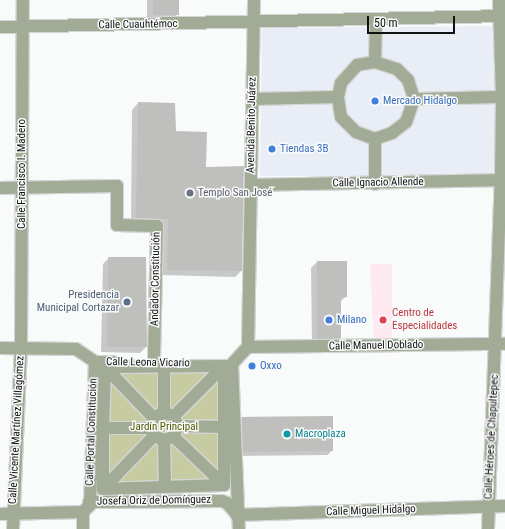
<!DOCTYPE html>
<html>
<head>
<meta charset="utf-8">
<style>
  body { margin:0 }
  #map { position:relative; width:505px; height:529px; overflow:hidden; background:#f9fafa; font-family:"Roboto Condensed",sans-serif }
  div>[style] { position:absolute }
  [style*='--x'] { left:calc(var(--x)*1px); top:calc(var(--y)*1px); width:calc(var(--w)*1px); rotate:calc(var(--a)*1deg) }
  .built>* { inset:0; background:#e9eef6 }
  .education>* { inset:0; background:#fee9f1 }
  .green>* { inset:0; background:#c7cba2 }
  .shadow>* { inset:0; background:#0003 }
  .building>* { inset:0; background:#bfbfbe }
  .roads { filter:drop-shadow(1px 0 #d4d5d5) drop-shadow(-1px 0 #d4d5d5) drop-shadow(0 1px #d4d5d5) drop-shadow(0 -1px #d4d5d5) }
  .minor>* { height:12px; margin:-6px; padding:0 6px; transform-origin:6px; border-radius:6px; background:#a2ab96 }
  .dots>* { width:11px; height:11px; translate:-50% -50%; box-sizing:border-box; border:2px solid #f9fafa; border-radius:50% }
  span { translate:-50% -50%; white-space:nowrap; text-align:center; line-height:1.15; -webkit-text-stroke:3px #f9fafa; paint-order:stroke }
  .street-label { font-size:11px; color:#111112 }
  .shop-label { font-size:11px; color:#366cbe }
  .left { translate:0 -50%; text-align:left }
  .worship-label { font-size:11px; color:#5b616d }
  .service-label { font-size:11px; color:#4e5e75 }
  .right { translate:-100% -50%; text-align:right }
  .health-label { font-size:11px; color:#be3a42 }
  .park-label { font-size:11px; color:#555900 }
  .culture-label { font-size:11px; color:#0d838f }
  .scale { position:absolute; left:367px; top:16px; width:88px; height:18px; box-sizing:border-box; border:2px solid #111112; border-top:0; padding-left:5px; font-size:12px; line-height:14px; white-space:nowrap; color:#111112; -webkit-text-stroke:3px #f9fafa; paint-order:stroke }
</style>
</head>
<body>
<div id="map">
  <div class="built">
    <i style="clip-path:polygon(496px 26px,495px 176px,260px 176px,262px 28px)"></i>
  </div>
  <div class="education">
    <i style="clip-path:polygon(370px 264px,392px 264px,392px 340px,374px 340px)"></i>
  </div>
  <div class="green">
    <i style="clip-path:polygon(224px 366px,224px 485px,103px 489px,105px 367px)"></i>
  </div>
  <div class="shadow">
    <i style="clip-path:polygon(147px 0,178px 0,178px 14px,171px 20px,147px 20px)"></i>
    <i style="clip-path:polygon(138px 103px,175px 132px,205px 168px,241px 271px,235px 277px,162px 275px,162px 225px,131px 224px,132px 110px)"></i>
    <i style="clip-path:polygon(109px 258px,146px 347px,140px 353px,101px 352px,103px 264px)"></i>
    <i style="clip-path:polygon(317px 262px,346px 296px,340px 302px,340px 338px,334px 344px,312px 344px,311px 268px)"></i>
    <i style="clip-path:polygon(242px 418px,332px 450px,328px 455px,239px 456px,238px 423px)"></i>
  </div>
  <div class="building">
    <i style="clip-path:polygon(153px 0,179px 0,179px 15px,153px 15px)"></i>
    <i style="clip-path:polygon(138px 102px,175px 103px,176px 131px,207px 132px,206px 167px,244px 166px,242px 271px,167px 270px,168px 219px,136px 218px)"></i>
    <i style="clip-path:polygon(108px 257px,146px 257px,147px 347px,107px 347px)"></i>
    <i style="clip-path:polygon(317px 261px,347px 261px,347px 297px,341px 298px,341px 338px,317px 339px)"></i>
    <i style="clip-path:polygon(333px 416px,333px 451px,243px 452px,242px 417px)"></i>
  </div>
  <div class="roads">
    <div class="minor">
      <i style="--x:0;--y:27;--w:505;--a:-1.25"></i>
      <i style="--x:375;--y:62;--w:23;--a:18"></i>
      <i style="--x:397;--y:69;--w:16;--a:45"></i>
      <i style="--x:408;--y:80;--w:20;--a:72"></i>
      <i style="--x:414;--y:99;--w:24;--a:109"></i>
      <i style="--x:406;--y:122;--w:18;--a:142"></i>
      <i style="--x:392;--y:133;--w:18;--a:161"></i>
      <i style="--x:375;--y:139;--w:20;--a:-160"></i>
      <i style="--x:356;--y:132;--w:21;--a:-135"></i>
      <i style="--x:341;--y:117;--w:20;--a:-99"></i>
      <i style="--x:338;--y:97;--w:14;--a:-78"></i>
      <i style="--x:341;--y:83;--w:24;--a:-48"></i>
      <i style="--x:357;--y:65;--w:18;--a:-9"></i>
      <i style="--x:375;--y:62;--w:42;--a:-88.6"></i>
      <i style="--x:253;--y:99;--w:85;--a:-1.3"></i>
      <i style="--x:414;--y:99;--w:88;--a:-1.3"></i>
      <i style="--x:375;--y:139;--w:45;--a:90"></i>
      <i style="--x:251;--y:185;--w:254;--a:-1.1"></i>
      <i style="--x:0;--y:188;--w:117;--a:-1"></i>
      <i style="--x:117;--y:186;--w:39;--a:90"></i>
      <i style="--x:117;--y:225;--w:40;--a:1.4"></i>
      <i style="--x:157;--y:226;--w:137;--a:91.3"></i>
      <i style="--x:248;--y:347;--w:257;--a:-0.7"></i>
      <i style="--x:0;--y:348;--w:76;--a:0.8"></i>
      <i style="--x:76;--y:349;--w:23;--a:34"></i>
      <i style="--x:95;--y:362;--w:18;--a:0"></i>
      <i style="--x:232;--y:364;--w:23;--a:-47"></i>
      <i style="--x:248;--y:347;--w:347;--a:-89"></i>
      <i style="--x:232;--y:364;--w:165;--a:87.6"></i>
      <i style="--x:174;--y:416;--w:71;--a:-45"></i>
      <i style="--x:153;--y:417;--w:11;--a:100"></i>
      <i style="--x:151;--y:428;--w:48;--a:180"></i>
      <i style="--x:103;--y:428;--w:61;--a:-88.1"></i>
      <i style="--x:105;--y:367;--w:69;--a:46.2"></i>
      <i style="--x:153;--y:417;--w:12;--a:-20"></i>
      <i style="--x:164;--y:413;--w:46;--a:-90"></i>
      <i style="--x:177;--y:426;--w:47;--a:1.2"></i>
      <i style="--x:103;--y:428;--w:61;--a:90"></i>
      <i style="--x:103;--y:489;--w:121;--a:-1.9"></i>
      <i style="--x:224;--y:485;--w:119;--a:-90"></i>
      <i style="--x:224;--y:366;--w:119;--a:179.5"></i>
      <i style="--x:151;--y:429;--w:8;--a:67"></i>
      <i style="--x:154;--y:436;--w:11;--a:22"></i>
      <i style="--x:164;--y:440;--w:10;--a:-17"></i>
      <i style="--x:174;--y:437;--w:11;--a:-75"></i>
      <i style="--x:177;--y:426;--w:10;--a:-107"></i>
      <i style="--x:174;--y:416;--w:7;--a:-164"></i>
      <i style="--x:174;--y:437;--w:69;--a:43.8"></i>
      <i style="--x:164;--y:440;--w:47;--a:88.8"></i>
      <i style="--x:103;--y:489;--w:74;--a:-46.1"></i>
      <i style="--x:89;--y:502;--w:133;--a:-0.4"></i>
      <i style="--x:222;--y:501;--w:5;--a:22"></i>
      <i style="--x:227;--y:503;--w:16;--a:50"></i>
      <i style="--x:237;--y:515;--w:268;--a:-1.9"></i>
      <i style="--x:0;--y:514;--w:83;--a:-1.4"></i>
      <i style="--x:83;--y:512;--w:10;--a:-45"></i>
      <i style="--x:90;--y:505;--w:143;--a:-88"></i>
      <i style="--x:13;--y:529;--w:182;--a:-87.5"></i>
      <i style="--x:21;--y:347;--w:347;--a:-89.7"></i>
      <i style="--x:83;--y:529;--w:17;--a:-90"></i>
      <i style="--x:488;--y:529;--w:349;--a:-87.9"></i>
      <i style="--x:501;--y:180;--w:83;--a:-89.3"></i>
      <i style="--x:502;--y:97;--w:97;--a:-91.8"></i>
    </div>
  </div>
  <div class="dots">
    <i style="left:375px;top:101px;background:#3f7fe0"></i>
    <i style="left:272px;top:149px;background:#3f7fe0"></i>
    <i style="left:190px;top:193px;background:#6b7280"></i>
    <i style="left:127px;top:302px;background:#5c6f8a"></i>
    <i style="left:329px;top:320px;background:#3f7fe0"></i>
    <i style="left:383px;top:320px;background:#e0444e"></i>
    <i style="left:252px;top:366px;background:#3f7fe0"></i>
    <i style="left:287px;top:434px;background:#0f9aa8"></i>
  </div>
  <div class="street-label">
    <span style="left:138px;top:25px;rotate:-1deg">Calle Cuauhtémoc</span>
    <span style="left:252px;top:125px;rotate:-89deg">Avenida Benito Juárez</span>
    <span style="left:22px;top:174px;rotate:-90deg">Calle Francisco I. Madero</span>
    <span style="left:378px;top:183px;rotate:-1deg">Calle Ignacio Allende</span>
    <span style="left:156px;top:279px;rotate:-89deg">Andador Constitución</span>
    <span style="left:376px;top:346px;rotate:-1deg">Calle Manuel Doblado</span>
    <span style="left:148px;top:363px;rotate:1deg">Calle Leona Vicario</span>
    <span style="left:17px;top:430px;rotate:-87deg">Calle Vicente Martínez Villagómez</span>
    <span style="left:92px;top:432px;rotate:-88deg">Calle Portal Constitución</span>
    <span style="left:492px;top:437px;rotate:-87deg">Calle Héroes de Chapultepec</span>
    <span style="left:154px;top:501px;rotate:-1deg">Josefa Oriz de Domínguez</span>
    <span style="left:371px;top:511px;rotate:-2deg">Calle Miguel Hidalgo</span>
  </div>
  <div class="shop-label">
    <span class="left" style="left:383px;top:101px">Mercado Hidalgo</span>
    <span class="left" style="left:280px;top:149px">Tiendas 3B</span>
    <span class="left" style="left:337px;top:320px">Milano</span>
    <span class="left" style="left:260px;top:366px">Oxxo</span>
  </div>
  <div class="worship-label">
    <span class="left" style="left:198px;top:193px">Templo San José</span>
  </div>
  <div class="service-label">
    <span class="right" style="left:119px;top:302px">Presidencia<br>Municipal Cortazar</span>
  </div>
  <div class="health-label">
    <span class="left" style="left:392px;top:320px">Centro de<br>Especialidades</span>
  </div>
  <div class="park-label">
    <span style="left:164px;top:427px">Jardín Principal</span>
  </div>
  <div class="culture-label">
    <span class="left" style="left:295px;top:434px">Macroplaza</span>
  </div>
  <div class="scale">50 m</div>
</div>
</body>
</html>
